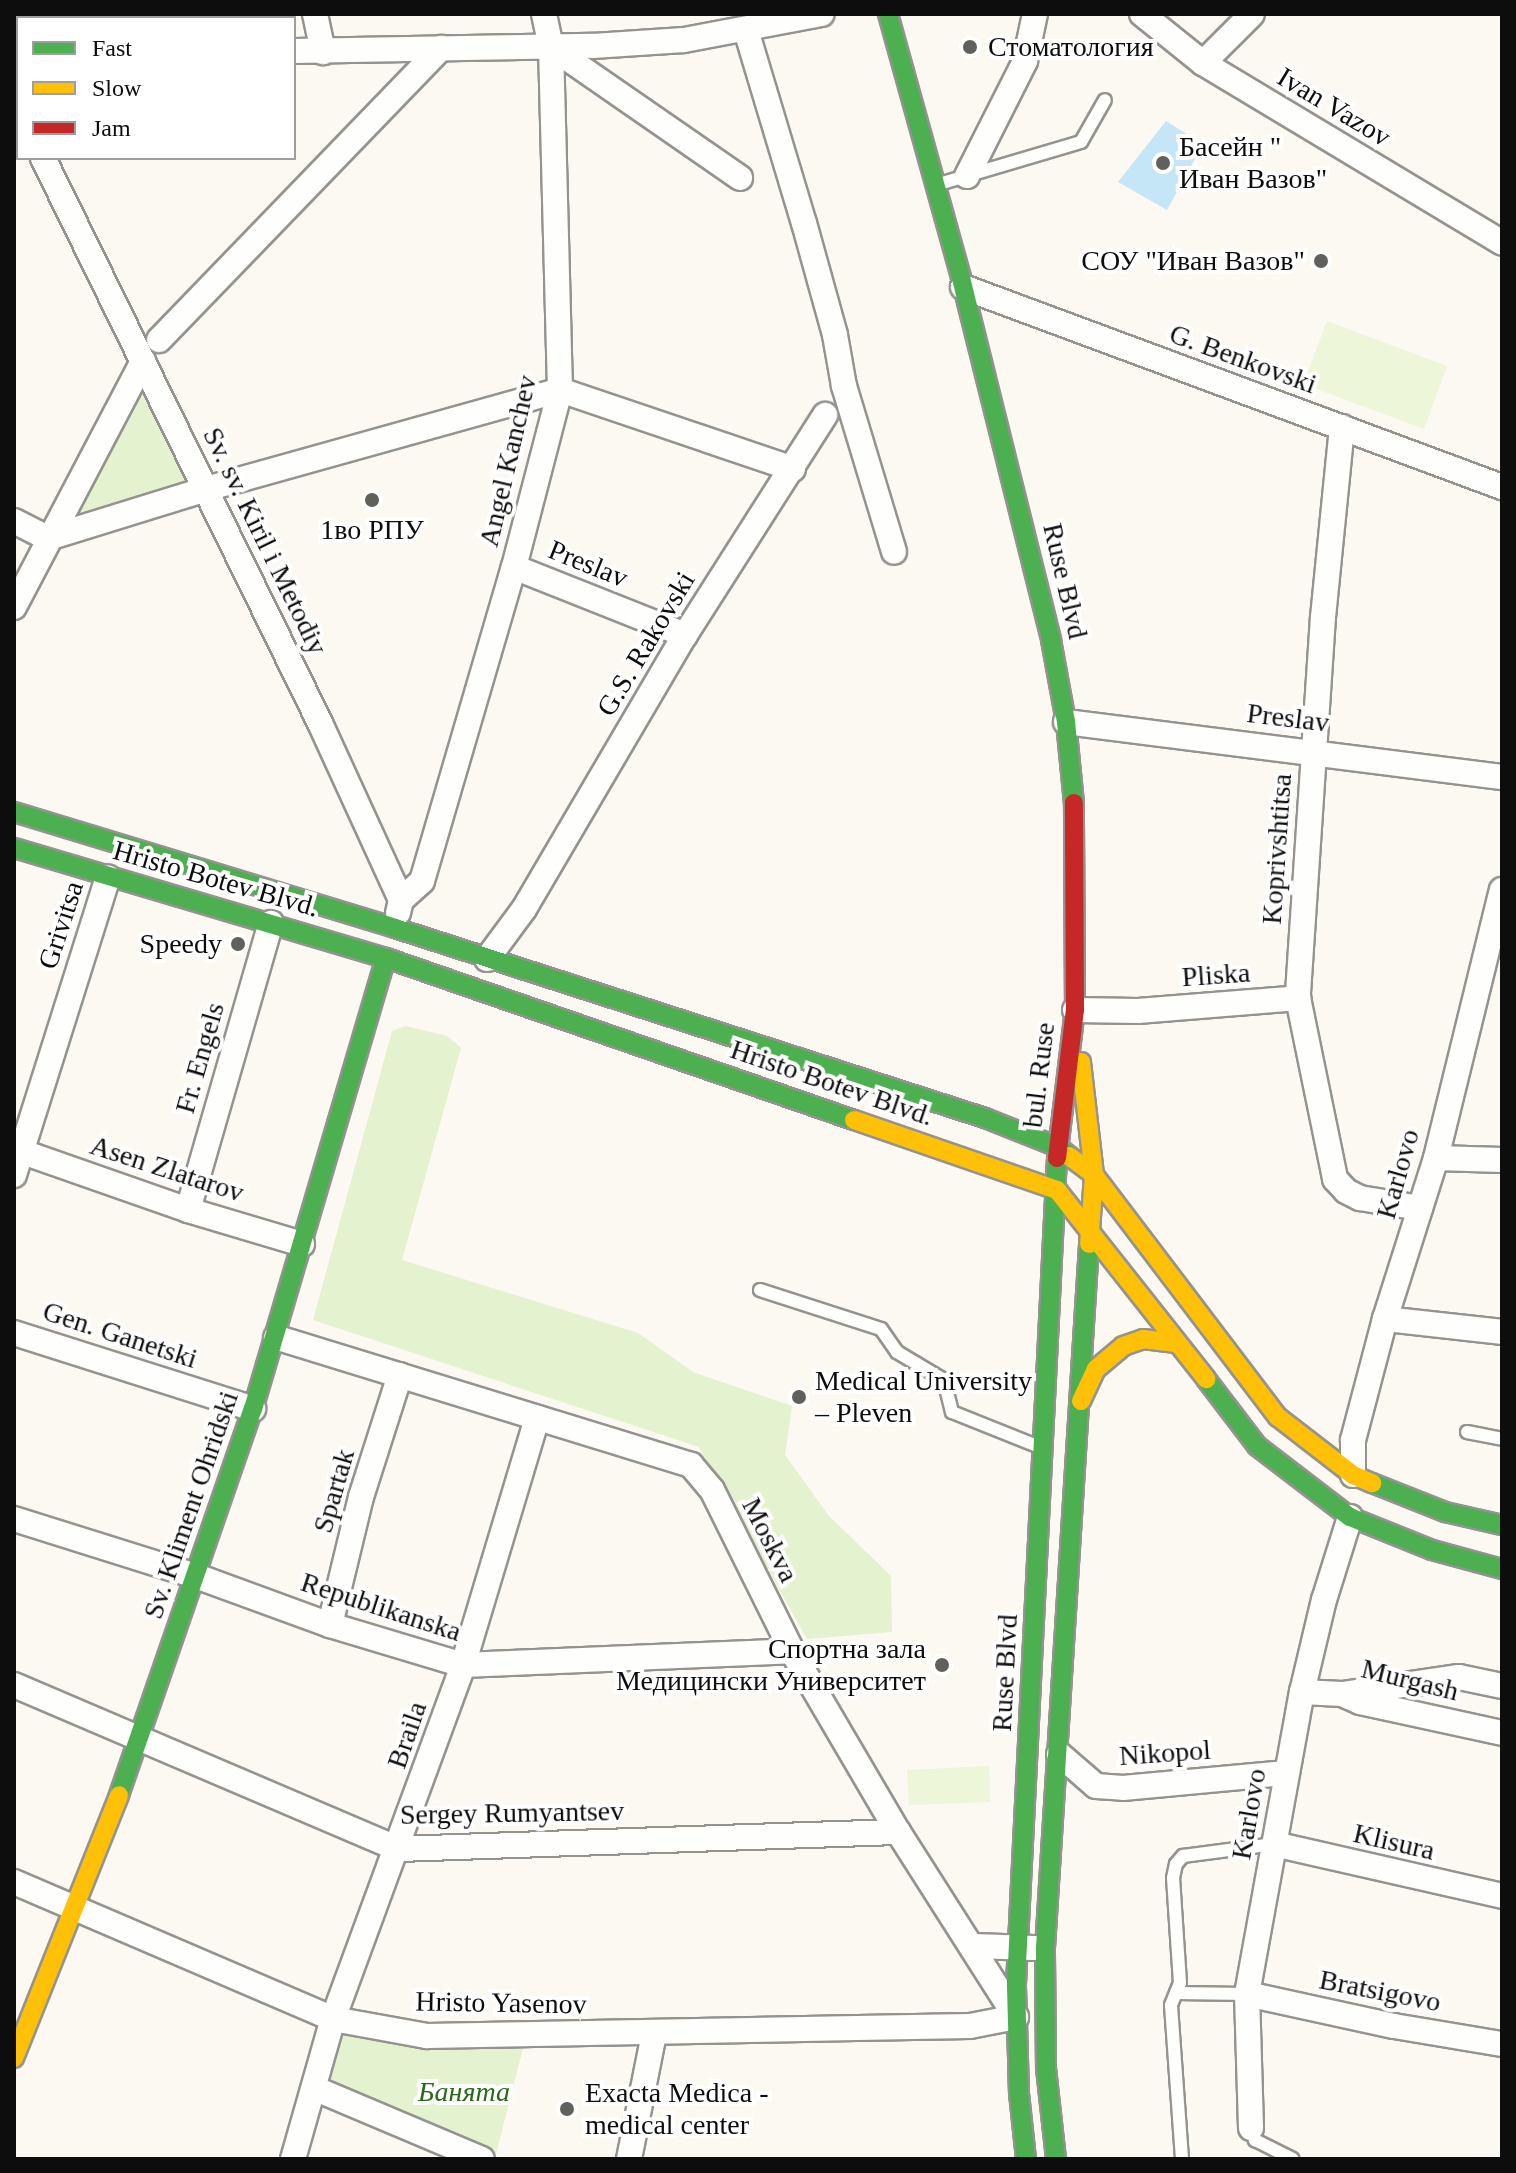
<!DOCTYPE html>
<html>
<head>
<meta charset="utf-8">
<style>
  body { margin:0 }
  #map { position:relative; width:1516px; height:2173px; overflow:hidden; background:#fbf9f1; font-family:Georgia,serif }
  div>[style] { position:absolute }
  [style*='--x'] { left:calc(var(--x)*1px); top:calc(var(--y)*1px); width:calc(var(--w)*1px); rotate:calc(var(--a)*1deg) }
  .green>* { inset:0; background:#e4f2cf }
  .pitch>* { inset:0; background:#eef6d9 }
  .water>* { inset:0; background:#c5e6f7 }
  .roads { filter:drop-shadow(2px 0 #949390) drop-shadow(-2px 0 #949390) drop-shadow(0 2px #949390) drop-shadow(0 -2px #949390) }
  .lane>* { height:12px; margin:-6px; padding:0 6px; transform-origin:6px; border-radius:6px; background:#fefefd }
  .street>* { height:24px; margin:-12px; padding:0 12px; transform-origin:12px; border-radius:12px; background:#fefefd }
  .fast>* { height:18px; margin:-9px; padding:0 9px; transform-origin:9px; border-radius:9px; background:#4caf50 }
  .slow>* { height:18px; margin:-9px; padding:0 9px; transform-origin:9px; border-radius:9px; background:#ffc107 }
  .jam>* { height:18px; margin:-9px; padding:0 9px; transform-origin:9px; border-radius:9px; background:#c62828 }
  .dots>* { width:22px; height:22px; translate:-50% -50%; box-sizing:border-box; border:4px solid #fff; border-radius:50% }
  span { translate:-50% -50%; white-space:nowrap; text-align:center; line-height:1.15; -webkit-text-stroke:8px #fff; paint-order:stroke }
  .poi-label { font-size:28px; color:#0d0d0d }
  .left { translate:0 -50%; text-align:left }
  .right { translate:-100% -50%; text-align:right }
  .street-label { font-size:28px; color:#0d0d0d }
  .park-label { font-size:28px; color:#2a6919; font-style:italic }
  .frame { position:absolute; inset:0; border:16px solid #0d0d0d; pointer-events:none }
  .legend { position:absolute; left:16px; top:16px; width:280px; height:144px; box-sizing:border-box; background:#fff; border:2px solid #9e9e9e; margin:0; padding:10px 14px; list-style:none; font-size:24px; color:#0d0d0d }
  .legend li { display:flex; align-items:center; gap:16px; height:40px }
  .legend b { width:40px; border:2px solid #9e9e9e }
</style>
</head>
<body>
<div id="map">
  <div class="green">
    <i style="clip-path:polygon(143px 361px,206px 489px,48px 538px)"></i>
    <i style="clip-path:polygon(406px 1026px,447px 1036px,461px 1048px,402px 1260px,638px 1333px,693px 1372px,792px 1406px,785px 1455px,829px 1516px,891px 1576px,892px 1632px,807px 1639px,699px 1447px,313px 1320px,392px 1031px)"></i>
    <i style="clip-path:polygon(338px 2029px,431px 2045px,523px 2048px,496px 2154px,322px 2085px)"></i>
  </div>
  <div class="pitch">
    <i style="clip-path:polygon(1327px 321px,1447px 366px,1424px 429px,1303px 384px)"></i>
    <i style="clip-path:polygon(989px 1766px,990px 1802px,909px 1805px,907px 1770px)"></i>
  </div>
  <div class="water">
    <i style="clip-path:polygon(1166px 121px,1203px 144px,1167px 210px,1118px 182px)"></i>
  </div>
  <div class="roads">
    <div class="lane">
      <i style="--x:939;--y:184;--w:148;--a:-16.5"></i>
      <i style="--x:1081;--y:142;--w:48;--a:-60.3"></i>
      <i style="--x:760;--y:1290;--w:127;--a:17.9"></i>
      <i style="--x:881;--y:1329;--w:28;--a:55"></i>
      <i style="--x:897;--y:1352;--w:55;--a:30.8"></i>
      <i style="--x:944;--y:1380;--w:33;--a:76"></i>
      <i style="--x:952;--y:1412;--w:97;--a:21.8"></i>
      <i style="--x:1467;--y:1432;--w:36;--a:11"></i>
      <i style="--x:1176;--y:1993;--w:71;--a:0.8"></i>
      <i style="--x:1251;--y:2128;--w:13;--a:72"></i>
      <i style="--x:1255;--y:2140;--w:42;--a:26.6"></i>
      <i style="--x:1182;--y:2159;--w:154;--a:-94.1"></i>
      <i style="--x:1171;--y:2005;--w:24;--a:-68"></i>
      <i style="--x:1180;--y:1983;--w:105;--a:-93.8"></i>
      <i style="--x:1173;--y:1878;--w:14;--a:-78"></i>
      <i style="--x:1176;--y:1864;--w:11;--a:-49"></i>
      <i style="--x:1183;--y:1856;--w:92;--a:-7.5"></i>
    </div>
    <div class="street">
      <i style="--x:315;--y:14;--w:39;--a:78"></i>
      <i style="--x:1142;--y:14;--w:78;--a:38.8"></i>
      <i style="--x:1203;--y:63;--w:349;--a:31"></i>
      <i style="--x:746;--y:30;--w:202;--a:73.3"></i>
      <i style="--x:804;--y:223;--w:116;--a:74.5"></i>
      <i style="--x:835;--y:335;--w:52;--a:80"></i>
      <i style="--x:844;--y:386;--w:173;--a:73.2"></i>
      <i style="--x:551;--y:47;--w:230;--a:34.7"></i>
      <i style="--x:294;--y:51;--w:299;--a:-1"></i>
      <i style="--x:593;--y:46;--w:91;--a:-3.8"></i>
      <i style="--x:684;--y:40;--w:140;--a:-10.7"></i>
      <i style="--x:14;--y:63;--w:4;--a:-14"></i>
      <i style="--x:1203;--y:63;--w:69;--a:-45"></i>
      <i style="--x:14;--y:98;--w:9;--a:63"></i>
      <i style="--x:43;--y:158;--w:629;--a:63.88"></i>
      <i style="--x:320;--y:723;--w:195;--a:65.4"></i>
      <i style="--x:401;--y:900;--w:13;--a:103"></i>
      <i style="--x:967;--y:176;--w:129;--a:-63.2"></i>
      <i style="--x:1025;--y:61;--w:48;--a:-78"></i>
      <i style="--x:963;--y:287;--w:575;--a:20.36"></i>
      <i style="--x:159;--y:340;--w:406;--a:-46"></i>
      <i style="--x:1342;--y:427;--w:191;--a:95.7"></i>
      <i style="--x:1323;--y:617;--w:382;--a:93.8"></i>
      <i style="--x:1298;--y:998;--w:185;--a:78.4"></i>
      <i style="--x:1335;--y:1179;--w:16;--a:47"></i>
      <i style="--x:1346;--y:1191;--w:16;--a:27"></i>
      <i style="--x:1360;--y:1198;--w:61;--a:9.5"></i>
      <i style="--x:14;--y:521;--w:38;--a:27"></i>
      <i style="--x:48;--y:538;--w:165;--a:-17.2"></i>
      <i style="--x:206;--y:489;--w:368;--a:-15.6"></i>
      <i style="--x:560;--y:390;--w:246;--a:18.7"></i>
      <i style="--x:514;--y:567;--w:184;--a:21.7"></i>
      <i style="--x:14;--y:607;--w:278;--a:-62.3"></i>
      <i style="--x:1066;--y:722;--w:439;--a:7.2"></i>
      <i style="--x:401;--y:900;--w:28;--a:-42"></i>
      <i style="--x:422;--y:881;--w:327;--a:-73.7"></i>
      <i style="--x:514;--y:567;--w:183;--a:-75.4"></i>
      <i style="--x:560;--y:390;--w:343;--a:-91.5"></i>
      <i style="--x:551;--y:47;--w:34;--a:-102"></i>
      <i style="--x:487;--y:959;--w:62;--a:-53.5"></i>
      <i style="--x:524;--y:909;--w:318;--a:-59.6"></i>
      <i style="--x:685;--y:635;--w:261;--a:-57.5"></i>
      <i style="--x:1075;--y:1010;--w:63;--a:0.9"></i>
      <i style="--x:1138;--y:1011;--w:161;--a:-4.6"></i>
      <i style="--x:14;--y:1149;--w:184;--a:19.3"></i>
      <i style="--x:188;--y:1210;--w:119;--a:16.6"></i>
      <i style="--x:1436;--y:1158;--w:66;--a:1.7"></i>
      <i style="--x:14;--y:1175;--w:312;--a:-72.5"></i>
      <i style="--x:188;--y:1210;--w:299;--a:-73.9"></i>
      <i style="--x:1385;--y:1319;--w:118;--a:6.3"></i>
      <i style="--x:14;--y:1333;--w:251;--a:17.6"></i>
      <i style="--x:1353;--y:1475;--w:35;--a:-90"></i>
      <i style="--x:1353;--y:1440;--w:125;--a:-75.2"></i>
      <i style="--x:1385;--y:1319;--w:169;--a:-72.4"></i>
      <i style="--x:1436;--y:1158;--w:276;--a:-76.2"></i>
      <i style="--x:14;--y:1519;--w:191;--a:17.4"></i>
      <i style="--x:196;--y:1576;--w:143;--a:20.1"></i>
      <i style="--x:330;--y:1625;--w:139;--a:16.7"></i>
      <i style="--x:463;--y:1665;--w:329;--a:-2.4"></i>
      <i style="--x:330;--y:1625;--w:132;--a:-76.4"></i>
      <i style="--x:361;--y:1497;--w:128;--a:-72.3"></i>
      <i style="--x:14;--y:1685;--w:418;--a:23.1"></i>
      <i style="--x:398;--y:1849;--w:500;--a:-1.95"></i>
      <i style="--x:1302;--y:1692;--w:40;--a:2.9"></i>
      <i style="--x:1342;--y:1694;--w:20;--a:24"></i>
      <i style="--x:1360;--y:1702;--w:145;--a:12.3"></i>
      <i style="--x:1342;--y:1694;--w:118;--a:-8.3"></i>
      <i style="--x:1459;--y:1677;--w:44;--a:11.8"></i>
      <i style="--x:1059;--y:1754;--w:49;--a:40.9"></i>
      <i style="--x:1096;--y:1786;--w:27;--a:4"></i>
      <i style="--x:1123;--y:1788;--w:164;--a:-5.3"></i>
      <i style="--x:1274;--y:1844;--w:234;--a:12.8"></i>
      <i style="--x:14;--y:1882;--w:347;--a:23.2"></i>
      <i style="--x:333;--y:2019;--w:96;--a:10.3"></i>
      <i style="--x:427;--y:2036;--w:543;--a:-1.06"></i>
      <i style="--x:970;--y:2026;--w:47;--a:-11.1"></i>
      <i style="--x:1016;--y:2017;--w:219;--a:-122.5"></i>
      <i style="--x:898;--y:1832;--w:210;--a:-120.4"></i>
      <i style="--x:792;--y:1651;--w:180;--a:-116.4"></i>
      <i style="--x:712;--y:1490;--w:33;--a:-130"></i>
      <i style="--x:691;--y:1465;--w:434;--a:-162.9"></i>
      <i style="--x:973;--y:1946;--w:61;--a:1.9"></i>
      <i style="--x:1247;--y:1994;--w:150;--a:12.3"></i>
      <i style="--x:1394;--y:2026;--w:109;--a:9.5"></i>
      <i style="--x:316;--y:2089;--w:180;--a:22.9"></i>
      <i style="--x:1251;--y:2128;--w:134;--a:-91.7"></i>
      <i style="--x:1247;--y:1994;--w:307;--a:-79.7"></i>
      <i style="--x:1302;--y:1692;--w:95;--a:-76.6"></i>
      <i style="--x:1324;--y:1600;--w:87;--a:-72.6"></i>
      <i style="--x:293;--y:2159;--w:146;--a:-74.1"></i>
      <i style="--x:333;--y:2019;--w:377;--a:-69.8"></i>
      <i style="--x:463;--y:1665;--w:258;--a:-73.3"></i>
      <i style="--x:629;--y:2159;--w:127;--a:-78.7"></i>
    </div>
    <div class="fast">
      <i style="--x:888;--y:14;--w:274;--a:74.5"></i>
      <i style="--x:961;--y:278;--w:373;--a:76"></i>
      <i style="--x:1051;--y:640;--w:83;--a:79.6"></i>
      <i style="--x:1066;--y:722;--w:81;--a:84.4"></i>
      <i style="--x:14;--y:812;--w:398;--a:16.9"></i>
      <i style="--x:395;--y:928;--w:620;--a:17.85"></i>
      <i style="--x:985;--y:1118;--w:79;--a:21.7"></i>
      <i style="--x:1058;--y:1147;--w:14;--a:39"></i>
      <i style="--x:14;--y:848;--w:388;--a:16.5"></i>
      <i style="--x:386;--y:958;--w:495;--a:19.1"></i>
      <i style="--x:1206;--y:1379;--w:84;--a:52.7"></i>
      <i style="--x:1257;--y:1446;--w:117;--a:37.4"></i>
      <i style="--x:1350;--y:1517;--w:88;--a:21.9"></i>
      <i style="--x:1432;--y:1550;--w:73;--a:15.2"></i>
      <i style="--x:1372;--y:1483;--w:79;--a:21.7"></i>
      <i style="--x:1445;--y:1512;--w:58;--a:12.8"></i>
      <i style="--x:119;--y:1795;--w:409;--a:-70.9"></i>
      <i style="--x:253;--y:1409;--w:470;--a:-73.6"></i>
      <i style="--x:1026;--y:2159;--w:65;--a:-96.1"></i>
      <i style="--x:1019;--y:2094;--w:110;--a:-91.6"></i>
      <i style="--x:1016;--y:1984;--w:827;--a:-87.16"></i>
      <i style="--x:1056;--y:2159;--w:91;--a:-96.3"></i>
      <i style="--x:1046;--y:2069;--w:121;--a:-90.5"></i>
      <i style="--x:1045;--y:1948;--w:705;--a:-86.42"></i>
    </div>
    <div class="slow">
      <i style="--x:1081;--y:1062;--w:114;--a:83.4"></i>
      <i style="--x:1094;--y:1175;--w:69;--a:94.1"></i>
      <i style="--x:854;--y:1120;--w:215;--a:19"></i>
      <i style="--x:1057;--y:1190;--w:241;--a:51.7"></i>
      <i style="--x:1069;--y:1156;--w:31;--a:37"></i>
      <i style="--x:1094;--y:1175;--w:304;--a:52.8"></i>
      <i style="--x:1278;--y:1417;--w:95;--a:37.7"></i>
      <i style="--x:1353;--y:1475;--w:21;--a:23"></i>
      <i style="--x:1081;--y:1401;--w:35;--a:-65"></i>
      <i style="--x:1096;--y:1369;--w:35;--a:-40"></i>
      <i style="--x:1123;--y:1346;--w:21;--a:-19"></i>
      <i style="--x:1143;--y:1339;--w:33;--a:7"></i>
      <i style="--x:14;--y:2058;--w:283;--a:-68.2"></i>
    </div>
    <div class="jam">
      <i style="--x:1057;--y:1158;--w:149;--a:-83.1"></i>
      <i style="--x:1075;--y:1010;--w:207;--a:-90.3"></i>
    </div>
  </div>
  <div class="dots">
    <i style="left:970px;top:47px;background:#60605d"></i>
    <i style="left:1163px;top:163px;background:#60605d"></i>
    <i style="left:1321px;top:261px;background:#60605d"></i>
    <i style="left:372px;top:500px;background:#60605d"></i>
    <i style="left:238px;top:944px;background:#60605d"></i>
    <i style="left:799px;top:1397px;background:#60605d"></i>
    <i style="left:942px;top:1665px;background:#60605d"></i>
    <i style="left:567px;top:2109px;background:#60605d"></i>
  </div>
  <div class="poi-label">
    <span class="left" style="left:988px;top:47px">Стоматология</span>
    <span class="left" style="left:1179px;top:163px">Басейн "<br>Иван Вазов"</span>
    <span class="right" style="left:1305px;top:261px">СОУ "Иван Вазов"</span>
    <span style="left:372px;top:530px">1во РПУ</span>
    <span class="right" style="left:222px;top:944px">Speedy</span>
    <span class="left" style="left:815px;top:1397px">Medical University<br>– Pleven</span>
    <span class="right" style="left:926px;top:1665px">Спортна зала<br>Медицински Университет</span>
    <span class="left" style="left:585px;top:2109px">Exacta Medica -<br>medical center</span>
  </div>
  <div class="street-label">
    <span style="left:1334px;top:107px;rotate:31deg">Ivan Vazov</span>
    <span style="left:1243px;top:359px;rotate:20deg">G. Benkovski</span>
    <span style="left:508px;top:461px;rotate:-77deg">Angel Kanchev</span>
    <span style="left:265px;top:541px;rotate:64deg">Sv. sv. Kiril i Metodiy</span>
    <span style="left:588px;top:564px;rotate:22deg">Preslav</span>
    <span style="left:1065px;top:581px;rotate:77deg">Ruse Blvd</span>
    <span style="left:646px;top:644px;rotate:-59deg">G.S. Rakovski</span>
    <span style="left:1288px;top:718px;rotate:7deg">Preslav</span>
    <span style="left:1277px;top:849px;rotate:-86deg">Koprivshtitsa</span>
    <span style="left:216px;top:879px;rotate:16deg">Hristo Botev Blvd.</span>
    <span style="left:61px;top:925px;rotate:-72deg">Grivitsa</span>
    <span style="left:1216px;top:975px;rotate:-4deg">Pliska</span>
    <span style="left:200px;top:1058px;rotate:-74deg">Fr. Engels</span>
    <span style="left:1039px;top:1075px;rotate:-83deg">bul. Ruse</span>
    <span style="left:832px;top:1083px;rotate:19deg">Hristo Botev Blvd.</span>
    <span style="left:167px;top:1169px;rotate:18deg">Asen Zlatarov</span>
    <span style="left:1398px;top:1174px;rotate:-74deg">Karlovo</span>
    <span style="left:120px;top:1335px;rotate:18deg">Gen. Ganetski</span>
    <span style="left:334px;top:1491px;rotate:-74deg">Spartak</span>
    <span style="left:191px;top:1505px;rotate:-71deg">Sv. Kliment Ohridski</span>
    <span style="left:770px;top:1540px;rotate:63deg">Moskva</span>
    <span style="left:381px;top:1607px;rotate:18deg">Republikanska</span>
    <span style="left:1005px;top:1673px;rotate:-87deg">Ruse Blvd</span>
    <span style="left:1410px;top:1680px;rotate:14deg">Murgash</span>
    <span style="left:407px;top:1735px;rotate:-71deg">Braila</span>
    <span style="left:1165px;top:1753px;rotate:-4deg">Nikopol</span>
    <span style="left:512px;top:1813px;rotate:-1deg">Sergey Rumyantsev</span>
    <span style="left:1249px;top:1814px;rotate:-80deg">Karlovo</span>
    <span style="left:1394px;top:1842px;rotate:13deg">Klisura</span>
    <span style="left:1380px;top:1991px;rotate:11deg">Bratsigovo</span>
    <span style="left:501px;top:2003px;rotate:1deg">Hristo Yasenov</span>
  </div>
  <div class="park-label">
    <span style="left:464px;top:2092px">Банята</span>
  </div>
  <div class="frame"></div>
  <ul class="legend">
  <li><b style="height:10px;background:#4caf50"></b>Fast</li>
  <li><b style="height:10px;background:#ffc107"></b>Slow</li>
  <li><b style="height:10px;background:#c62828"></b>Jam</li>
  </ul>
</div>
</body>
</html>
